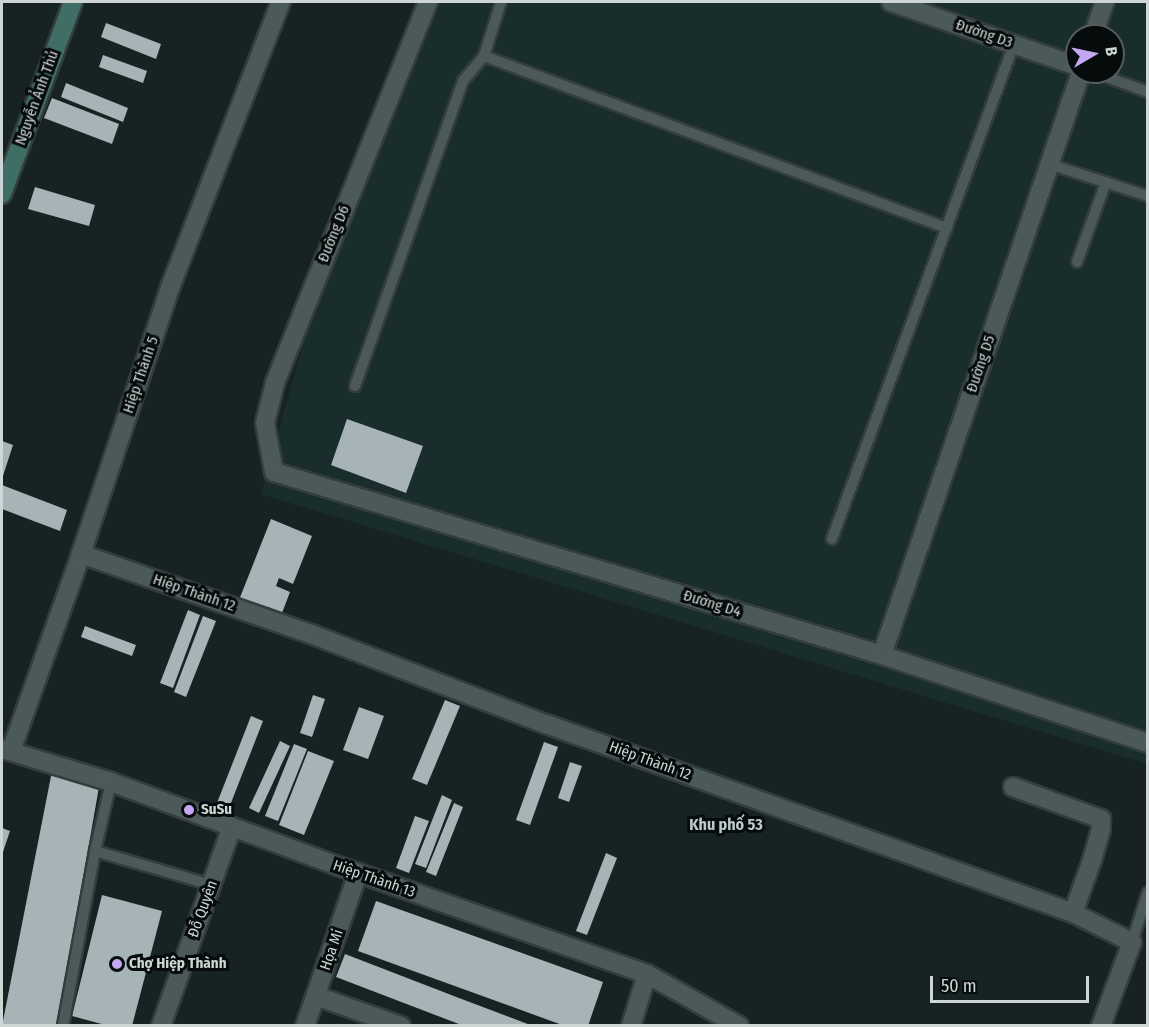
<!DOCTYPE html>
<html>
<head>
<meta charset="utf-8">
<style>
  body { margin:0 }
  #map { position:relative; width:1149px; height:1027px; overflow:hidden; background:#172222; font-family:"Fira Sans Condensed",sans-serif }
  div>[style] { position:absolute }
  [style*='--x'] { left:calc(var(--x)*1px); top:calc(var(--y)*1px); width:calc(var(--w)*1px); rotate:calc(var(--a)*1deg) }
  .built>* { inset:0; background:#192d2d }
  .building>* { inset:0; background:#a6b3b7 }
  .roads { filter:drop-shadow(2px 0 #343c3c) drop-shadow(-2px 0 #343c3c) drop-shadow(0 2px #343c3c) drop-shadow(0 -2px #343c3c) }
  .lane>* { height:10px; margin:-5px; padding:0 5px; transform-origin:5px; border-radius:5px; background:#4c5959 }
  .street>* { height:18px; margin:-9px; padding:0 9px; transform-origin:9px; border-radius:9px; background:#4c5959 }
  .secondary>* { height:18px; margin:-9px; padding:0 9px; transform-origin:9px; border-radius:9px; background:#3f6e66 }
  .dots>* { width:16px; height:16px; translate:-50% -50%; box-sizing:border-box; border:3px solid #060b0b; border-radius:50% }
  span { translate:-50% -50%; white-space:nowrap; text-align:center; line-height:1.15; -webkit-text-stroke:6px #060b0b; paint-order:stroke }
  .street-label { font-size:15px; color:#ced5d5 }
  .poi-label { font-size:15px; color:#ced5d5; font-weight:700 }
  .left { translate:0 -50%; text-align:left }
  .neighbourhood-label { font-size:16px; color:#bccaca; font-weight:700 }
  .frame { position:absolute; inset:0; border:3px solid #ced5d5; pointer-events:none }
  .north { position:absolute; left:1065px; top:24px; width:60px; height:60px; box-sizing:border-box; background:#060b0b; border:2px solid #565c5c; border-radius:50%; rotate:81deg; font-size:16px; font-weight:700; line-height:24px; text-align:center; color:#ced5d5 }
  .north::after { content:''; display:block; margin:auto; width:21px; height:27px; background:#c3a7f2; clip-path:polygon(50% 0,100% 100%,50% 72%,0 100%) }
  .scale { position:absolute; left:930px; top:976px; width:159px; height:27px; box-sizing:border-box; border:3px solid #ced5d5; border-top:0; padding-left:8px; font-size:18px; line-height:21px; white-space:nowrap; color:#ced5d5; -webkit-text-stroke:4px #060b0b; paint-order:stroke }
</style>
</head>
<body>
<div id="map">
  <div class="built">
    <i style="clip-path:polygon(evenodd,415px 2px,1147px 2px,1147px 764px,261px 494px,357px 153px,415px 2px,1077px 36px,1113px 36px,1113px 72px,1077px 72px,1077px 36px)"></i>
  </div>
  <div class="building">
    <i style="clip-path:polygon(106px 23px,161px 44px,156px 59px,101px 37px)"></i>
    <i style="clip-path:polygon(103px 55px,147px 71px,143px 83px,99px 67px)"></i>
    <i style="clip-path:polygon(66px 83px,128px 108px,123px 122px,61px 97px)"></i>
    <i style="clip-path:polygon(52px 98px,119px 124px,112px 144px,44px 118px)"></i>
    <i style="clip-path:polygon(35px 187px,95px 205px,89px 226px,28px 209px)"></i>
    <i style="clip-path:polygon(347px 419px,423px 446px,406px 493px,331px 465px)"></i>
    <i style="clip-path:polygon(2px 441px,13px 445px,2px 479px)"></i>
    <i style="clip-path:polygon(2px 485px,67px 510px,60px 531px,2px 509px)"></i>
    <i style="clip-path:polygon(271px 519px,312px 536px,293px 584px,279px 578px,276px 586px,290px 592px,282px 613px,268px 607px,266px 611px,239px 600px)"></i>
    <i style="clip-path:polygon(188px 610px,200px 615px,173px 688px,160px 683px)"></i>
    <i style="clip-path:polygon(203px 616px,216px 621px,186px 697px,174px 692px)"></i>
    <i style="clip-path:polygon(85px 626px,136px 645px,132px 656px,81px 637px)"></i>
    <i style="clip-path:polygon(313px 695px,325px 699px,312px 737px,300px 733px)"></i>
    <i style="clip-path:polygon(445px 700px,460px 706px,427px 785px,412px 779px)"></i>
    <i style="clip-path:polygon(359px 707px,384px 716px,368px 759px,343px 750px)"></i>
    <i style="clip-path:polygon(251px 716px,263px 721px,229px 808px,217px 803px)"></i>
    <i style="clip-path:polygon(280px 741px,290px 746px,259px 813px,249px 808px)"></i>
    <i style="clip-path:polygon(544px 742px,558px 747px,530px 825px,516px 820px)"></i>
    <i style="clip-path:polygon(294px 744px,307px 749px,278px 821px,265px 816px)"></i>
    <i style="clip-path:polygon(308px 751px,334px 761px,304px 835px,279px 825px)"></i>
    <i style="clip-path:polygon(570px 762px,582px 766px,569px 802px,558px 798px)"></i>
    <i style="clip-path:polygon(52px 771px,99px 787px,57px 1026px,2px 1026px)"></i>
    <i style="clip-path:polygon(442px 795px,452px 800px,426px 868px,415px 864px)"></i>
    <i style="clip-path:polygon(454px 803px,463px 807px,436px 876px,426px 872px)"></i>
    <i style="clip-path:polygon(415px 816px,429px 821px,409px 873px,396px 868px)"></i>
    <i style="clip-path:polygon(2px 828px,10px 831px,2px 855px)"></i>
    <i style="clip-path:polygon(606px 853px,617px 858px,587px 935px,576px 931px)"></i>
    <i style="clip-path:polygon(102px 895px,162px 911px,132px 1026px,109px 1026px,72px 1016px)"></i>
    <i style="clip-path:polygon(376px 901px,603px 982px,588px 1026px,565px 1026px,358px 951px)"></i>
    <i style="clip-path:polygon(345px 954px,459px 998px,533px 1026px,464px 1026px,451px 1021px,336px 977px)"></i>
  </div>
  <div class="roads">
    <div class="lane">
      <i style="--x:484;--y:56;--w:57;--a:-72.5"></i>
      <i style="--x:1093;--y:72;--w:59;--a:20"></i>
      <i style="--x:1049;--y:164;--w:104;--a:17.9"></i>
      <i style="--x:1077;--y:262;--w:85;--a:-70.1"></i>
      <i style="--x:355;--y:386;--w:324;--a:-70.5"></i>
      <i style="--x:463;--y:81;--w:33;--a:-50"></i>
      <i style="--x:484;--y:56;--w:494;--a:20.4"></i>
      <i style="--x:832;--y:539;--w:527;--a:-69.81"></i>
      <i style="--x:95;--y:851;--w:122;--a:16.2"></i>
      <i style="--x:1132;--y:942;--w:52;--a:-72.3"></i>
      <i style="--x:63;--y:1026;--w:178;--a:-79.6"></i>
      <i style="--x:95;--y:851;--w:71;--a:-76.9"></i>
    </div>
    <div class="street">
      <i style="--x:428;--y:2;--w:411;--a:111.9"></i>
      <i style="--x:275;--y:383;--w:41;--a:104"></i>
      <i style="--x:265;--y:423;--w:50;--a:79.6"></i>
      <i style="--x:274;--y:472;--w:635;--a:16.75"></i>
      <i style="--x:882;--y:655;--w:280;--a:18.3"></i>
      <i style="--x:891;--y:2;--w:197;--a:19"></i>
      <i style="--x:1093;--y:36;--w:36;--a:-71"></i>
      <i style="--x:81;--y:554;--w:244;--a:19.2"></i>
      <i style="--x:311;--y:634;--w:252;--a:21"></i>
      <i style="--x:546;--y:724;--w:560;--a:19.73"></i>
      <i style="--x:1073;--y:913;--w:66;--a:26.2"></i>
      <i style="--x:1132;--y:942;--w:90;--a:110.3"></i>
      <i style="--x:882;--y:655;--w:616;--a:-71.15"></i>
      <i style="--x:2;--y:749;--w:114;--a:16.8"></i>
      <i style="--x:111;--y:782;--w:245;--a:20.3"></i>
      <i style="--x:341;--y:867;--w:324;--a:19.3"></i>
      <i style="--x:647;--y:974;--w:106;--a:29.5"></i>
      <i style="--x:11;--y:751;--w:209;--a:-70.4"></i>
      <i style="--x:81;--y:554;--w:284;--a:-71.5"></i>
      <i style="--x:171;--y:285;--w:304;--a:-68.8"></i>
      <i style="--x:1013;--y:787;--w:94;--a:20"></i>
      <i style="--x:1101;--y:819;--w:10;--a:90"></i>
      <i style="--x:1101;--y:829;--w:35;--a:106"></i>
      <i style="--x:1091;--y:863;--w:53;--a:109.8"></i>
      <i style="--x:316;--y:996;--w:90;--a:19.4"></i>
      <i style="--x:161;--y:1026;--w:211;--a:-70.4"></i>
      <i style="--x:305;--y:1026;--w:162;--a:-70.9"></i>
      <i style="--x:631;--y:1026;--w:54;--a:-72.9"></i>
    </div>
    <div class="secondary">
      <i style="--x:2;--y:194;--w:205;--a:-69.7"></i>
    </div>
  </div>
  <div class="dots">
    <i style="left:189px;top:810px;background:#c3a7f2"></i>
    <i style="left:117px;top:964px;background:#c3a7f2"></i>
  </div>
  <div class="street-label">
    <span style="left:984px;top:34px;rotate:19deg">Đường D3</span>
    <span style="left:37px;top:98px;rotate:-70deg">Nguyễn Ảnh Thủ</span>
    <span style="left:334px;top:234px;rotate:-68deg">Đường D6</span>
    <span style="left:981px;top:364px;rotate:-71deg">Đường D5</span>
    <span style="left:141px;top:375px;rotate:-71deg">Hiệp Thành 5</span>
    <span style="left:194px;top:593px;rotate:19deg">Hiệp Thành 12</span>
    <span style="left:712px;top:604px;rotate:17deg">Đường D4</span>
    <span style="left:650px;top:761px;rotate:20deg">Hiệp Thành 12</span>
    <span style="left:374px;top:879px;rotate:19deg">Hiệp Thành 13</span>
    <span style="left:203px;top:909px;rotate:-70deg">Đỗ Quyên</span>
    <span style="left:332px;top:950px;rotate:-71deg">Họa Mi</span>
  </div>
  <div class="poi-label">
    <span class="left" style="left:201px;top:810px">SuSu</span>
    <span class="left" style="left:129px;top:964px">Chợ Hiệp Thành</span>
  </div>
  <div class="neighbourhood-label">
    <span style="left:726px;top:825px">Khu phố 53</span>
  </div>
  <div class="frame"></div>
  <div class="north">B</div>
  <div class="scale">50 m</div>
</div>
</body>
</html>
